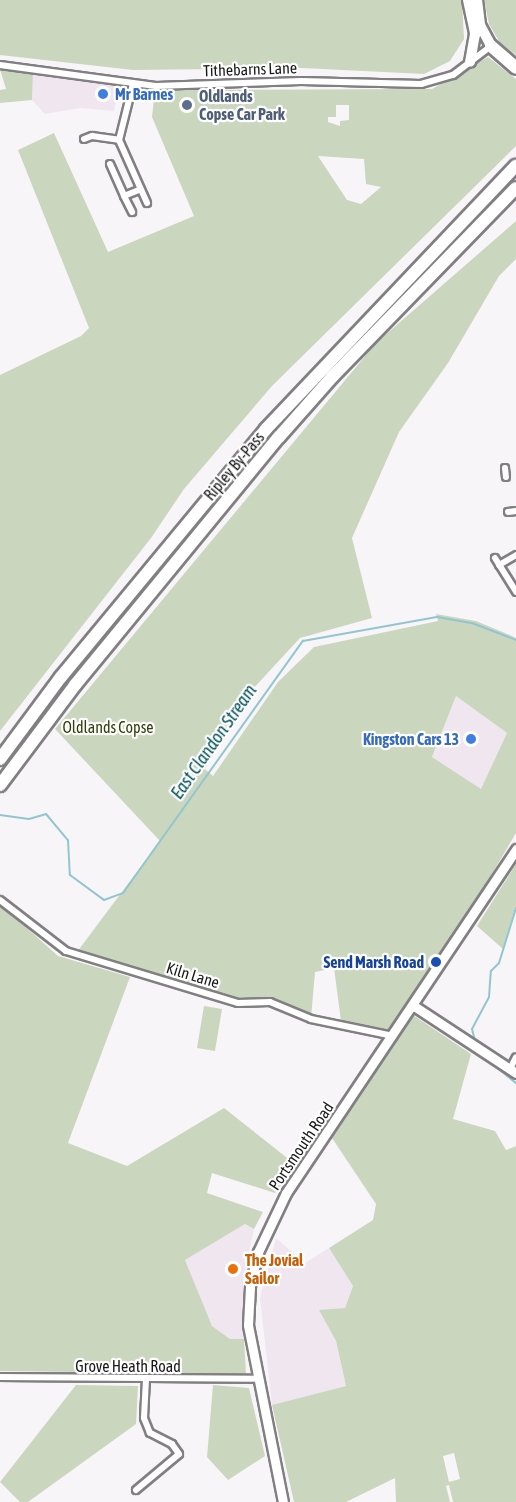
<!DOCTYPE html>
<html>
<head>
<meta charset="utf-8">
<style>
  body { margin:0 }
  #map { position:relative; width:516px; height:1502px; overflow:hidden; background:#f8f5f9; font-family:"Asap Condensed",sans-serif }
  div>[style] { position:absolute }
  [style*='--x'] { left:calc(var(--x)*1px); top:calc(var(--y)*1px); width:calc(var(--w)*1px); rotate:calc(var(--a)*1deg) }
  .built>* { inset:0; background:#efe6f0 }
  .green>* { inset:0; background:#cbd6bf }
  .stream>* { height:2px; margin:-1px; padding:0 1px; transform-origin:1px; border-radius:1px; background:#92c6cf }
  .roads { filter:drop-shadow(2px 0 #827f82) drop-shadow(-2px 0 #827f82) drop-shadow(0 2px #827f82) drop-shadow(0 -2px #827f82) }
  .street>* { height:6px; margin:-3px; padding:0 3px; transform-origin:3px; border-radius:3px; background:#fff }
  .secondary>* { height:9px; margin:-4.5px; padding:0 4.5px; transform-origin:4.5px; border-radius:4.5px; background:#fff }
  .primary>* { height:10px; margin:-5px; padding:0 5px; transform-origin:5px; border-radius:5px; background:#fff }
  .highway>* { height:12px; margin:-6px; padding:0 6px; transform-origin:6px; border-radius:6px; background:#fff }
  .dots>* { width:16px; height:16px; translate:-50% -50%; box-sizing:border-box; border:3px solid #fff; border-radius:50% }
  span { translate:-50% -50%; white-space:nowrap; text-align:center; line-height:1.15; -webkit-text-stroke:4.5px #fff; paint-order:stroke }
  .street-label { font-size:16px; color:#1a191a }
  .shop-label { font-size:16px; color:#366cbe; font-weight:700 }
  .left { translate:0 -50%; text-align:left }
  .right { translate:-100% -50%; text-align:right }
  .service-label { font-size:16px; color:#4e5e75; font-weight:700 }
  .park-label { font-size:16px; color:#2e4206 }
  .transit-label { font-size:16px; color:#164399; font-weight:700 }
  .food-label { font-size:16px; color:#c56008; font-weight:700 }
  .water-label { font-size:18px; color:#01515b; font-style:italic }
</style>
</head>
<body>
<div id="map">
  <div class="built">
    <i style="clip-path:polygon(33px 72px,119px 85px,114px 111px,81px 108px,45px 114px,32px 100px)"></i>
    <i style="clip-path:polygon(456px 696px,507px 733px,481px 790px,432px 757px)"></i>
    <i style="clip-path:polygon(245px 1224px,254px 1229px,245px 1271px,244px 1339px,230px 1339px,211px 1325px,185px 1260px)"></i>
    <i style="clip-path:polygon(276px 1238px,305px 1263px,329px 1248px,353px 1286px,345px 1308px,320px 1311px,336px 1341px,346px 1386px,272px 1405px,260px 1298px)"></i>
  </div>
  <div class="green">
    <i style="clip-path:polygon(0 0,462px 0,464px 39px,450px 61px,424px 74px,302px 68px,133px 70px,0 55px)"></i>
    <i style="clip-path:polygon(484px 0,516px 0,516px 55px,500px 43px,489px 24px)"></i>
    <i style="clip-path:polygon(evenodd,488px 57px,516px 79px,516px 146px,272px 386px,184px 489px,151px 538px,0 731px,0 375px,81px 336px,89px 328px,18px 150px,54px 133px,108px 252px,194px 216px,152px 117px,155px 90px,432px 89px,488px 57px,336px 105px,349px 105px,349px 120px,340px 121px,340px 126px,328px 122px,328px 117px,336px 117px,336px 105px,488px 57px,318px 156px,364px 159px,366px 184px,381px 187px,361px 204px,347px 200px,318px 156px)"></i>
    <i style="clip-path:polygon(0 69px,33px 72px,32px 100px,0 103px,0 90px,6px 89px)"></i>
    <i style="clip-path:polygon(evenodd,516px 221px,516px 259px,499px 276px,448px 363px,399px 432px,352px 538px,372px 618px,300px 638px,251px 691px,205px 769px,213px 776px,278px 682px,314px 647px,438px 621px,436px 614px,476px 621px,505px 633px,516px 638px,516px 833px,486px 884px,391px 1032px,341px 1021px,334px 968px,315px 972px,311px 1018px,281px 1005px,238px 1002px,77px 952px,160px 841px,55px 729px,376px 343px,516px 221px,456px 696px,507px 733px,481px 789px,432px 757px,456px 696px)"></i>
    <i style="clip-path:polygon(516px 864px,516px 905px,503px 949px,477px 926px)"></i>
    <i style="clip-path:polygon(0 904px,58px 956px,130px 977px,68px 1143px,127px 1166px,224px 1108px,296px 1165px,275px 1193px,212px 1173px,207px 1193px,263px 1212px,254px 1229px,245px 1224px,185px 1260px,212px 1326px,230px 1339px,244px 1339px,246px 1374px,0 1371px)"></i>
    <i style="clip-path:polygon(204px 1006px,222px 1009px,215px 1051px,197px 1048px)"></i>
    <i style="clip-path:polygon(evenodd,413px 1015px,471px 1054px,453px 1119px,495px 1131px,506px 1150px,516px 1146px,516px 1502px,453px 1502px,449px 1485px,446px 1486px,450px 1502px,396px 1502px,395px 1478px,346px 1502px,294px 1502px,272px 1405px,346px 1386px,336px 1341px,319px 1310px,345px 1308px,353px 1286px,329px 1248px,373px 1220px,376px 1204px,332px 1138px,413px 1015px,454px 1453px,460px 1479px,449px 1482px,443px 1456px,454px 1453px)"></i>
    <i style="clip-path:polygon(76px 1385px,138px 1386px,136px 1424px,28px 1502px,20px 1502px,0 1482px)"></i>
    <i style="clip-path:polygon(213px 1385px,249px 1388px,265px 1456px,228px 1480px,207px 1457px)"></i>
  </div>
  <div class="stream">
    <i style="--x:0;--y:815;--w:29;--a:8"></i>
    <i style="--x:29;--y:819;--w:18;--a:-16"></i>
    <i style="--x:46;--y:814;--w:34;--a:50"></i>
    <i style="--x:68;--y:840;--w:35;--a:87"></i>
    <i style="--x:70;--y:875;--w:42;--a:36.3"></i>
    <i style="--x:104;--y:900;--w:20;--a:-20"></i>
    <i style="--x:123;--y:893;--w:310;--a:-54.5"></i>
    <i style="--x:303;--y:641;--w:136;--a:-10.2"></i>
    <i style="--x:437;--y:617;--w:36;--a:10"></i>
    <i style="--x:472;--y:623;--w:47;--a:21.1"></i>
    <i style="--x:475;--y:1041;--w:12;--a:-104"></i>
    <i style="--x:472;--y:1029;--w:36;--a:-62"></i>
    <i style="--x:489;--y:997;--w:26;--a:-86"></i>
    <i style="--x:491;--y:971;--w:11;--a:-45"></i>
    <i style="--x:499;--y:963;--w:58;--a:-72.8"></i>
    <i style="--x:480;--y:1054;--w:46;--a:38.9"></i>
  </div>
  <div class="roads">
    <div class="street">
      <i style="--x:0;--y:65;--w:157;--a:7.7"></i>
      <i style="--x:156;--y:86;--w:145;--a:-2"></i>
      <i style="--x:301;--y:81;--w:120;--a:1.4"></i>
      <i style="--x:421;--y:84;--w:33;--a:-16"></i>
      <i style="--x:453;--y:75;--w:48;--a:-37.3"></i>
      <i style="--x:133;--y:84;--w:58;--a:104"></i>
      <i style="--x:119;--y:140;--w:69;--a:66"></i>
      <i style="--x:84;--y:139;--w:9;--a:-21"></i>
      <i style="--x:92;--y:136;--w:27;--a:8"></i>
      <i style="--x:110;--y:164;--w:35;--a:66"></i>
      <i style="--x:124;--y:196;--w:18;--a:-22"></i>
      <i style="--x:124;--y:196;--w:18;--a:63"></i>
      <i style="--x:505;--y:468;--w:9;--a:84"></i>
      <i style="--x:508;--y:512;--w:8;--a:-7"></i>
      <i style="--x:495;--y:558;--w:40;--a:58"></i>
      <i style="--x:499;--y:565;--w:20;--a:-30"></i>
      <i style="--x:0;--y:900;--w:83;--a:37.7"></i>
      <i style="--x:66;--y:951;--w:180;--a:16.8"></i>
      <i style="--x:238;--y:1003;--w:32;--a:-2"></i>
      <i style="--x:270;--y:1002;--w:44;--a:22.5"></i>
      <i style="--x:311;--y:1019;--w:84;--a:11.7"></i>
      <i style="--x:510;--y:1069;--w:13;--a:-63"></i>
      <i style="--x:0;--y:1377;--w:256;--a:0.4"></i>
      <i style="--x:136;--y:1490;--w:56;--a:-39.9"></i>
      <i style="--x:179;--y:1454;--w:12;--a:-125"></i>
      <i style="--x:172;--y:1444;--w:25;--a:-153"></i>
      <i style="--x:150;--y:1433;--w:16;--a:-112"></i>
      <i style="--x:144;--y:1418;--w:40;--a:-87.1"></i>
    </div>
    <div class="secondary">
      <i style="--x:414;--y:1006;--w:122;--a:33.3"></i>
      <i style="--x:283;--y:1502;--w:180;--a:-101.2"></i>
      <i style="--x:248;--y:1325;--w:39;--a:-87"></i>
      <i style="--x:250;--y:1286;--w:35;--a:-77"></i>
      <i style="--x:258;--y:1252;--w:65;--a:-64.6"></i>
      <i style="--x:286;--y:1193;--w:414;--a:-56.2"></i>
    </div>
    <div class="primary">
      <i style="--x:468;--y:0;--w:35;--a:78"></i>
      <i style="--x:475;--y:34;--w:28;--a:100"></i>
      <i style="--x:477;--y:0;--w:25;--a:83"></i>
      <i style="--x:480;--y:25;--w:24;--a:62"></i>
    </div>
    <div class="highway">
      <i style="--x:491;--y:46;--w:33;--a:41"></i>
      <i style="--x:0;--y:759;--w:102;--a:-53.4"></i>
      <i style="--x:61;--y:677;--w:322;--a:-50.4"></i>
      <i style="--x:266;--y:429;--w:363;--a:-46.5"></i>
      <i style="--x:0;--y:785;--w:125;--a:-53.1"></i>
      <i style="--x:75;--y:685;--w:321;--a:-50.6"></i>
      <i style="--x:279;--y:437;--w:81;--a:-48.5"></i>
      <i style="--x:333;--y:376;--w:262;--a:-45.8"></i>
    </div>
  </div>
  <div class="dots">
    <i style="left:103px;top:94px;background:#3f7fe0"></i>
    <i style="left:187px;top:105px;background:#5c6f8a"></i>
    <i style="left:471px;top:739px;background:#3f7fe0"></i>
    <i style="left:436px;top:962px;background:#1a4fb4"></i>
    <i style="left:233px;top:1269px;background:#e8710a"></i>
  </div>
  <div class="street-label">
    <span style="left:250px;top:69px;rotate:-2deg">Tithebarns Lane</span>
    <span style="left:234px;top:466px;rotate:-50deg">Ripley By-Pass</span>
    <span style="left:193px;top:975px;rotate:17deg">Kiln Lane</span>
    <span style="left:301px;top:1146px;rotate:-56deg">Portsmouth Road</span>
    <span style="left:128px;top:1366px">Grove Heath Road</span>
  </div>
  <div class="shop-label">
    <span class="left" style="left:115px;top:94px">Mr Barnes</span>
    <span class="right" style="left:459px;top:739px">Kingston Cars 13</span>
  </div>
  <div class="service-label">
    <span class="left" style="left:199px;top:105px">Oldlands<br>Copse Car Park</span>
  </div>
  <div class="park-label">
    <span style="left:108px;top:727px">Oldlands Copse</span>
  </div>
  <div class="transit-label">
    <span class="right" style="left:424px;top:962px">Send Marsh Road</span>
  </div>
  <div class="food-label">
    <span class="left" style="left:245px;top:1269px">The Jovial<br>Sailor</span>
  </div>
  <div class="water-label">
    <span style="left:214px;top:742px;rotate:-55deg">East Clandon Stream</span>
  </div>
</div>
</body>
</html>
